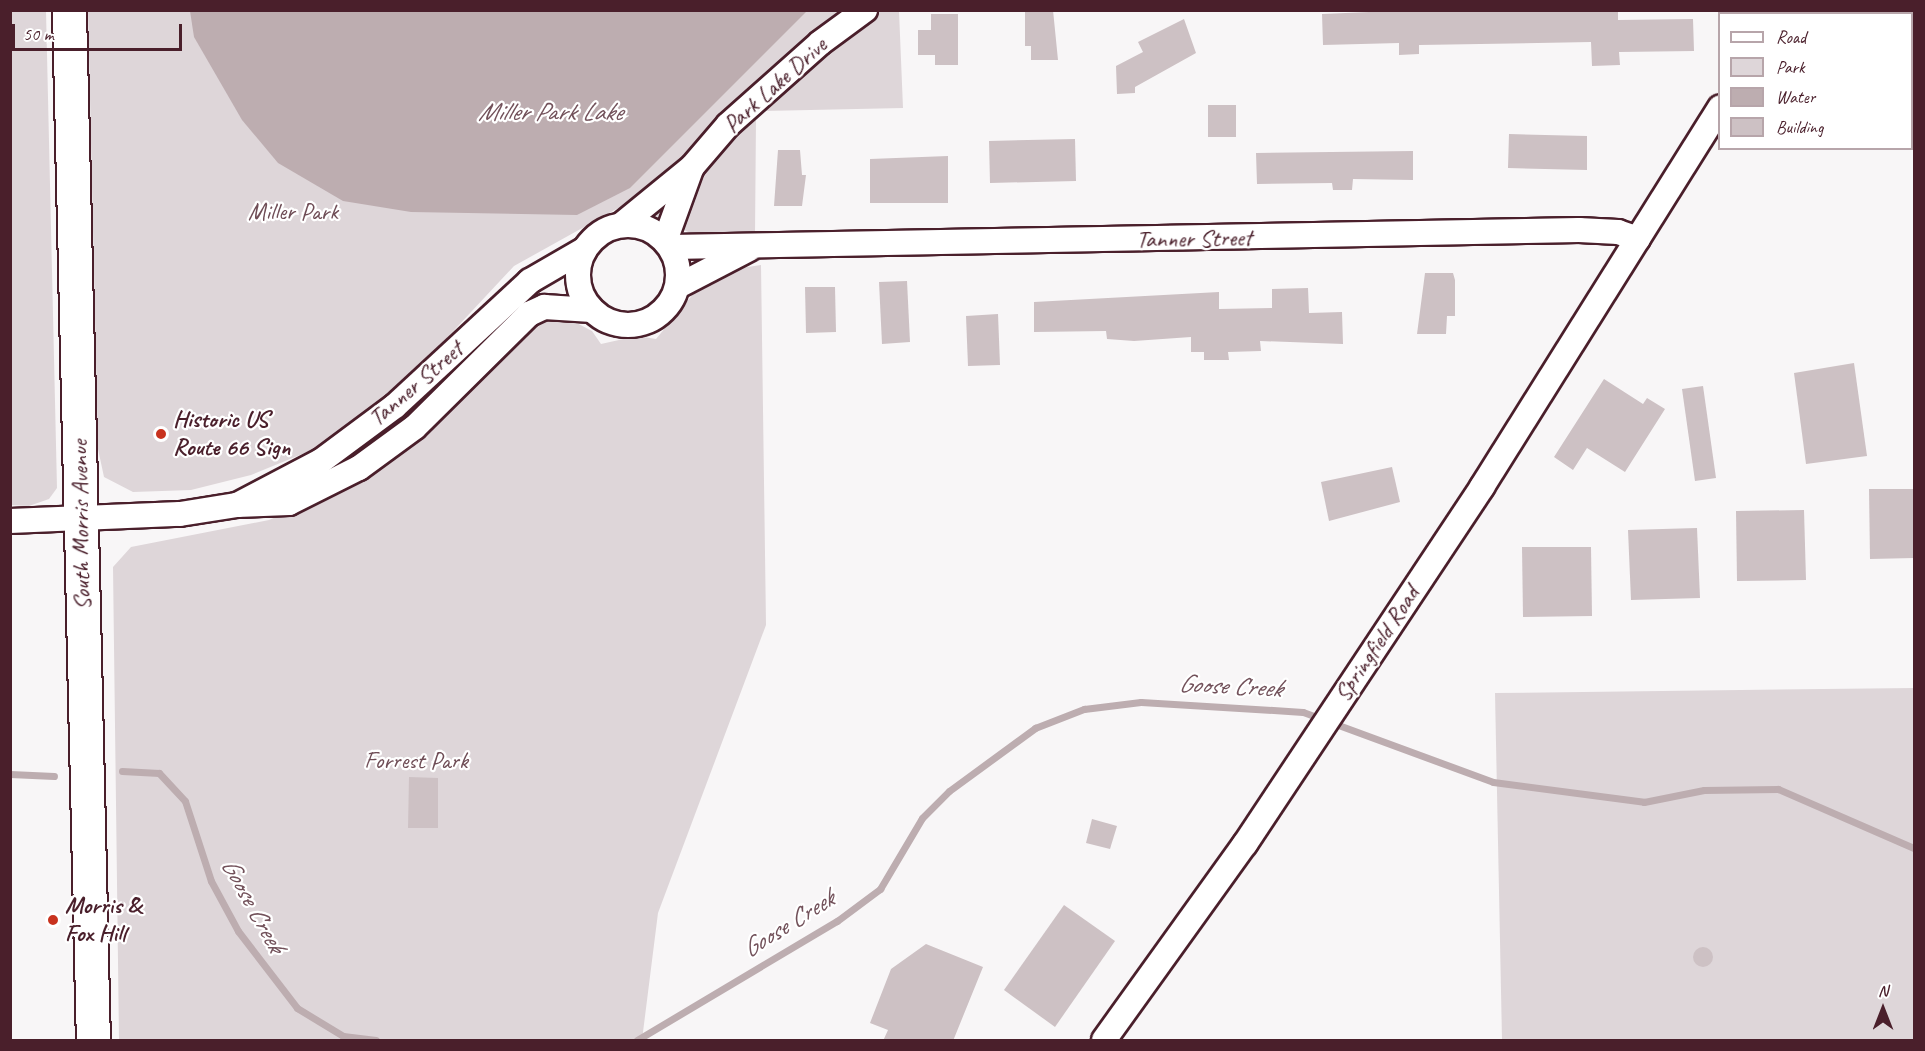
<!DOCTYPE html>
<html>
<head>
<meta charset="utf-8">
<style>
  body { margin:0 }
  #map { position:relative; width:1925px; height:1051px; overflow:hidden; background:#f8f6f7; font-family:Caveat,sans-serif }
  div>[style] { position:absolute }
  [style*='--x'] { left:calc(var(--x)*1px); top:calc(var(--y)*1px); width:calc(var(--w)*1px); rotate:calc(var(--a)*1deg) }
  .green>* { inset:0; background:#ded6d9 }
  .water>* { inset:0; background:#bdadb0 }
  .stream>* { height:7px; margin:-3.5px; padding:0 3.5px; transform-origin:3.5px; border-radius:3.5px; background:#bdadb0 }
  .building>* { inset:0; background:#cdc1c4 }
  .round { border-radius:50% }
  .roads { filter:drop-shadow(2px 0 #4a1f2b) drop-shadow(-2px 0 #4a1f2b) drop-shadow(0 2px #4a1f2b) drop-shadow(0 -2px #4a1f2b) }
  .street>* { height:24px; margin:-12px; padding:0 12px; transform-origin:12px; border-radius:12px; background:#fff }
  .street>.ring { margin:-12px; padding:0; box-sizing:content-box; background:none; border:24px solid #fff; border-radius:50% }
  .secondary>* { height:33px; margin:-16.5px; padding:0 16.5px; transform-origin:16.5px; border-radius:16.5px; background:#fff }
  .dots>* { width:16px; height:16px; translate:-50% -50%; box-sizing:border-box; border:3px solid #fff; border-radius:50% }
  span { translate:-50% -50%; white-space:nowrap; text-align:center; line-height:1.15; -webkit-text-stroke:4.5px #fff; paint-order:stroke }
  .street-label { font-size:24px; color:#4a1f2b }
  .park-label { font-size:24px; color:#6f4d56 }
  .poi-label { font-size:24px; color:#4a1f2b; font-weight:700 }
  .left { translate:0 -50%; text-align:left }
  .water-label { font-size:26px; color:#72515a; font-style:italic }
  .frame { position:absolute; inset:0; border:12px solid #4a1f2b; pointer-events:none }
  .legend { position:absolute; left:1718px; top:12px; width:195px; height:138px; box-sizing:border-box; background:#fff; border:2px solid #b7a5aa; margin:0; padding:8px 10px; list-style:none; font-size:18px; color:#4a1f2b }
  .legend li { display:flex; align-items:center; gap:12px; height:30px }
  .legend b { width:30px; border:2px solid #b7a5aa }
  .north { position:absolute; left:1853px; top:979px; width:60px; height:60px; -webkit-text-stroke:4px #fff; paint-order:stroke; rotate:0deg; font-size:16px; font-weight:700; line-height:24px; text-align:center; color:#4a1f2b }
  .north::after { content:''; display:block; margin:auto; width:21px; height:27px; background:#4a1f2b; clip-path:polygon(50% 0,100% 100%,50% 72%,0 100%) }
  .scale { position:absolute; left:12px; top:24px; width:170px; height:27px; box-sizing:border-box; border:3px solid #4a1f2b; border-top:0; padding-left:8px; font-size:18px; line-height:21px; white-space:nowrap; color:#4a1f2b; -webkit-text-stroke:4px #fff; paint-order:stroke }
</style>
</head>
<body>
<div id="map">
  <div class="green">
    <i style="clip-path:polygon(10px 11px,46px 11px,57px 488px,49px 499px,29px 506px,10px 505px)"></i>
    <i style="clip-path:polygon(88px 11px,899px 11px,903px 108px,764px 111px,756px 119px,755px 234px,692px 234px,629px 202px,514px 266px,402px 386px,355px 425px,312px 450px,251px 475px,191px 490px,133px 492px,104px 477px,98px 449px)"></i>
    <i style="clip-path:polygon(761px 265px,766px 625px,658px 913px,642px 1040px,119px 1040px,113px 567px,131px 547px,269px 520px,341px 489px,540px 320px,569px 319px,592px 331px,601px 344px,637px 336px,656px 339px,703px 282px,728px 270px)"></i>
    <i style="clip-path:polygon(1914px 688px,1914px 1040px,1502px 1040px,1495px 693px)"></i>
  </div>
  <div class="water">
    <i style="clip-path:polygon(190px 11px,190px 10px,807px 11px,630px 188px,577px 215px,411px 212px,343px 201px,278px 163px,242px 120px,194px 37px)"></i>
  </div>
  <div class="stream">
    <i style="--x:122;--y:771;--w:37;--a:3"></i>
    <i style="--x:159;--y:773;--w:38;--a:47"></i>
    <i style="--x:185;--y:801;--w:84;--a:72"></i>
    <i style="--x:211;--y:881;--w:57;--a:61.6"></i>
    <i style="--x:238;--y:931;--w:97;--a:52.5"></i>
    <i style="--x:297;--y:1008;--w:54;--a:31.3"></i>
    <i style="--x:343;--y:1036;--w:33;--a:7"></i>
    <i style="--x:10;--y:774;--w:44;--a:2.6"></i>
    <i style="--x:637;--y:1040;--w:233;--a:-30.8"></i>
    <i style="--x:837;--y:921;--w:54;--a:-36.7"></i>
    <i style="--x:880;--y:889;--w:82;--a:-59.4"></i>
    <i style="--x:922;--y:818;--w:38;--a:-45"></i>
    <i style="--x:949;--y:791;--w:107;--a:-36.2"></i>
    <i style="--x:1035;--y:728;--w:53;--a:-21.2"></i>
    <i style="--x:1084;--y:709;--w:57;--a:-7"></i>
    <i style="--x:1141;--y:702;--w:162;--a:3.5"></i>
    <i style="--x:1303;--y:712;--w:202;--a:20.2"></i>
    <i style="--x:1493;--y:782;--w:152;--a:7.5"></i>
    <i style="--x:1644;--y:802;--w:61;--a:-11.3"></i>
    <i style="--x:1704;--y:790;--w:74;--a:-0.8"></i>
    <i style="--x:1778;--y:789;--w:148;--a:23.5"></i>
  </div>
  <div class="building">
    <i style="clip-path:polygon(1025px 10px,1053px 10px,1058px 60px,1031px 60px,1031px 46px,1025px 46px)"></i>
    <i style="clip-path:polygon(1416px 10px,1618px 11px,1618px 20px,1693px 19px,1694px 51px,1619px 52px,1620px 65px,1592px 66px,1591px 42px,1419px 45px,1419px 54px,1399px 55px,1399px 43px,1323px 45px,1322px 14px)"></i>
    <i style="clip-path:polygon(931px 14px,958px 14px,958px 65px,935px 65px,935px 55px,918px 55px,918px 30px,931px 30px)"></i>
    <i style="clip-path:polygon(1184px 19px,1196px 53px,1135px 87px,1135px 93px,1117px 94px,1116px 66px,1143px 52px,1138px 42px)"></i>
    <i style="clip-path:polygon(1208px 105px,1236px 105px,1236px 137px,1208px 137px)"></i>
    <i style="clip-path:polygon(1509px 134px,1587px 136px,1587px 170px,1508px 168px)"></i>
    <i style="clip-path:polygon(1075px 139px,1076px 181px,990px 183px,989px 141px)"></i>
    <i style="clip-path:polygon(778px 150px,800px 150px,802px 175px,806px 175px,802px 206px,774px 206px)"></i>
    <i style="clip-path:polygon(1413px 151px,1413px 180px,1353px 179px,1352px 190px,1333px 190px,1332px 183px,1257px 184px,1256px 153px)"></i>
    <i style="clip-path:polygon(948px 156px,948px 203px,870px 203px,870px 159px)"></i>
    <i style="clip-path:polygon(1425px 273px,1453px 273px,1455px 280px,1455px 316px,1447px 316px,1446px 334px,1417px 334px)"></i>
    <i style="clip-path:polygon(907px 281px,910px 342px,882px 344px,879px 282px)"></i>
    <i style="clip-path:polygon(805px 287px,835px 287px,836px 332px,806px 333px)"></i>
    <i style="clip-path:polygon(1308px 288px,1309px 313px,1342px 312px,1343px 344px,1260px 341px,1261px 351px,1228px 352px,1229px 360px,1204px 360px,1204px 352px,1191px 352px,1191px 337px,1134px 341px,1107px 339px,1106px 331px,1034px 332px,1034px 302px,1219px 292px,1219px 309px,1272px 308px,1272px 289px)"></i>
    <i style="clip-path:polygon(998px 314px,1000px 365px,968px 366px,966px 316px)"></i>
    <i style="clip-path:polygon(1854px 363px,1867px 456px,1806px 464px,1794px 373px)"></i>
    <i style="clip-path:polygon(1604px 379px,1643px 404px,1647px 398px,1665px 409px,1625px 472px,1587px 448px,1573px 470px,1554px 457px)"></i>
    <i style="clip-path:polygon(1703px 386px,1716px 478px,1695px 481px,1682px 389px)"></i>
    <i style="clip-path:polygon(1392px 467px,1400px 502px,1329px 521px,1321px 482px)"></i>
    <i style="clip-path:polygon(1869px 489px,1914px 489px,1914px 558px,1870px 559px)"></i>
    <i style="clip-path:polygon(1804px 510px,1806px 580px,1737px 581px,1736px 511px)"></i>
    <i style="clip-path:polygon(1697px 528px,1700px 598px,1631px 600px,1628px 530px)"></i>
    <i style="clip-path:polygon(1522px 547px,1591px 547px,1592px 616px,1523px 617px)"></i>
    <i style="clip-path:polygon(409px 777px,438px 778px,438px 828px,408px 828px)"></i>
    <i style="clip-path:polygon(1092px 819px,1117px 826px,1110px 849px,1086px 843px)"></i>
    <i style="clip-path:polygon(1064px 905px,1115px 941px,1055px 1027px,1004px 990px)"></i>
    <i style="clip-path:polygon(926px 944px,983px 967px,953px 1041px,883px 1041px,888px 1030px,870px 1023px,891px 969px)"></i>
    <i class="round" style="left:1693px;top:947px;width:20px;height:20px"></i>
  </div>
  <div class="roads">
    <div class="street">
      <i style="--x:1777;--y:14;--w:4;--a:-63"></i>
      <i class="ring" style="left:578px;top:225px;width:76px;height:76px"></i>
      <i style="--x:621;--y:225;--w:92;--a:-39.2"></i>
      <i style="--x:692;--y:167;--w:55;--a:-49.4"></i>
      <i style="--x:728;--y:125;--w:123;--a:-41.7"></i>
      <i style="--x:820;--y:43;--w:56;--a:-36.3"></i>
      <i style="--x:665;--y:241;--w:77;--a:-70.1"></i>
      <i style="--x:671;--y:247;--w:908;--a:-1.07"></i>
      <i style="--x:1579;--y:230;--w:39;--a:3"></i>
      <i style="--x:1618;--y:232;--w:21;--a:19"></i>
      <i style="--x:585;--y:249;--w:64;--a:149.8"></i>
      <i style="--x:530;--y:281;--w:184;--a:137.2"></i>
      <i style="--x:395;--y:406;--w:92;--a:143.4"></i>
      <i style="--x:321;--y:461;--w:95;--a:152.4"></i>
      <i style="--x:237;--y:505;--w:52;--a:-2.2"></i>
      <i style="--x:289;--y:503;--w:78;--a:-26.6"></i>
      <i style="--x:359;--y:468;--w:69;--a:-36.2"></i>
      <i style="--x:415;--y:427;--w:161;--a:-44.7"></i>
      <i style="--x:529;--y:314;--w:17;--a:-25"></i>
      <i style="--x:544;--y:307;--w:48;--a:3.6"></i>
      <i style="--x:678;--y:286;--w:80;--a:-27.5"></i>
      <i style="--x:10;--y:521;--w:170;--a:-2.4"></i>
      <i style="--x:180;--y:514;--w:58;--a:-9"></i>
      <i style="--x:1104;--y:1040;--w:241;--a:-54.3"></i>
      <i style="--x:1245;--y:844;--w:429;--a:-56.4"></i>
      <i style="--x:1482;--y:487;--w:448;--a:-57.9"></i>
    </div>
    <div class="secondary">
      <i style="--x:69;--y:10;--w:1030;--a:88.67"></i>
    </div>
  </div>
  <div class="dots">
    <i style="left:161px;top:434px;background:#c8321e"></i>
    <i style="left:53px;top:920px;background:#c8321e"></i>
  </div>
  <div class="street-label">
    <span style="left:775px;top:85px;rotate:-42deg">Park Lake Drive</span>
    <span style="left:1194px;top:239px;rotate:-1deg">Tanner Street</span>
    <span style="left:416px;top:384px;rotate:-41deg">Tanner Street</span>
    <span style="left:81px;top:525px;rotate:-91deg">South Morris Avenue</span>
    <span style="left:1377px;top:644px;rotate:-56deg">Springfield Road</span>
  </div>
  <div class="park-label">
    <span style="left:293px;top:212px">Miller Park</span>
    <span style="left:416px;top:761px">Forrest Park</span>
  </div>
  <div class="poi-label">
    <span class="left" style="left:173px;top:434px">Historic US<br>Route 66 Sign</span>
    <span class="left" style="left:65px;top:920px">Morris &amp;<br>Fox Hill</span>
  </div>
  <div class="water-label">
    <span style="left:550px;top:112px">Miller Park Lake</span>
    <span style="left:1230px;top:686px;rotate:3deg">Goose Creek</span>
    <span style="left:253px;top:905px;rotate:61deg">Goose Creek</span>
    <span style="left:788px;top:924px;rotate:-32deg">Goose Creek</span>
  </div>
  <div class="frame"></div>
  <ul class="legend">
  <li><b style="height:8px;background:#fff"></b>Road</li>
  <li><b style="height:16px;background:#ded6d9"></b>Park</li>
  <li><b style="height:16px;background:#bdadb0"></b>Water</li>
  <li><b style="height:16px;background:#cdc1c4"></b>Building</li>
  </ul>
  <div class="north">N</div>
  <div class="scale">50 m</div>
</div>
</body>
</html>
